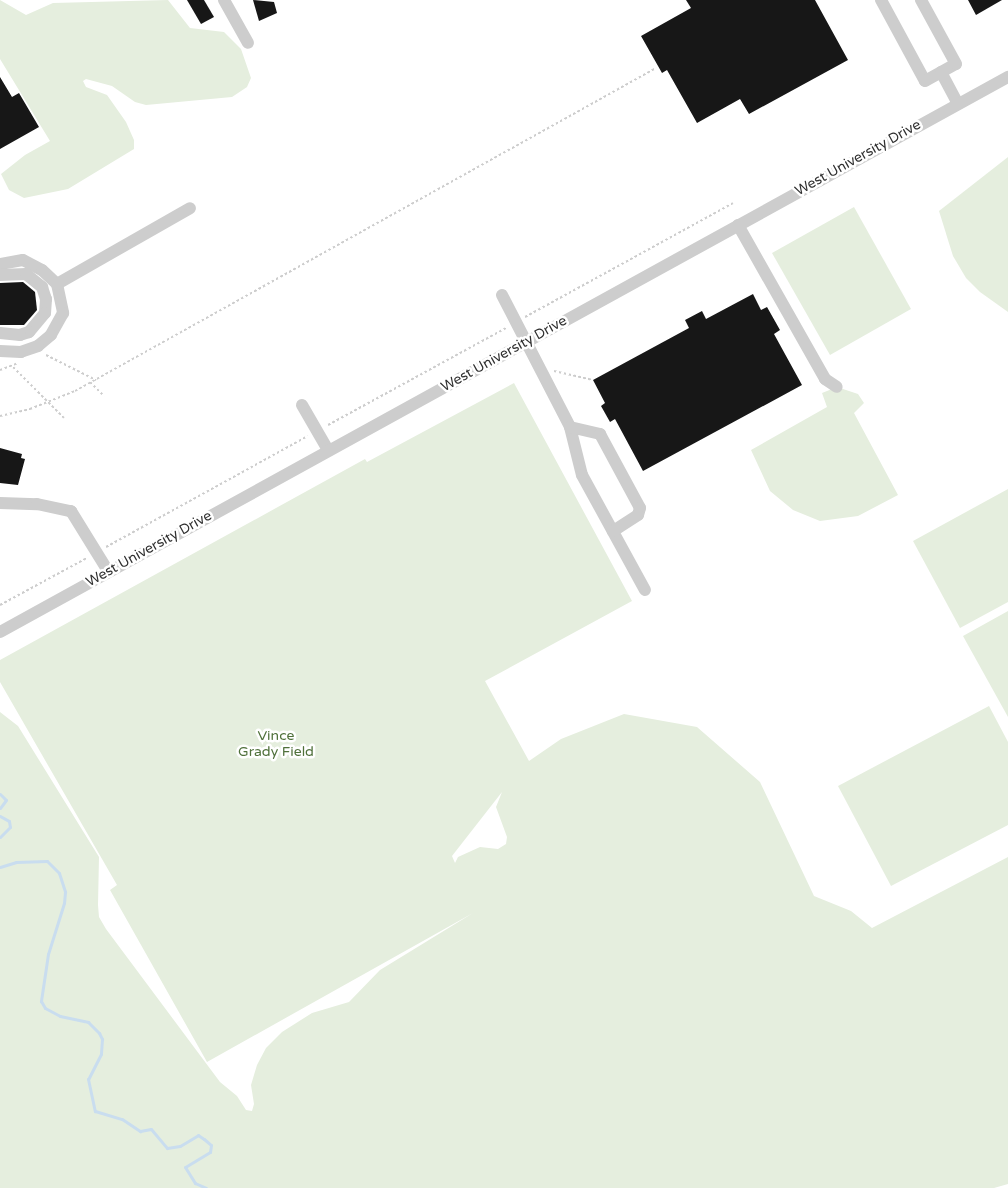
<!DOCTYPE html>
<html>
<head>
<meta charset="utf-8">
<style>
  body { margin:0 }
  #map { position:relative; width:1008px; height:1188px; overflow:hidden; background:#fff; font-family:"Varela Round",sans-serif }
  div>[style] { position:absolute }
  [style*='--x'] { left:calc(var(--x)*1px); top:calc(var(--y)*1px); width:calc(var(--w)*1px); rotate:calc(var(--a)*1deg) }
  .green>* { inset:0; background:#e5eede }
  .stream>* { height:3px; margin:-1.5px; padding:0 1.5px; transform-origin:1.5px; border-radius:1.5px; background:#c9ddef }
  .building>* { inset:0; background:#171717 }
  .path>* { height:2px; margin-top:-1px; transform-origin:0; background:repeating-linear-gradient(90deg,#cdcdcd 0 2.5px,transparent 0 5px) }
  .minor>* { height:12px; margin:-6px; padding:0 6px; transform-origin:6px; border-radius:6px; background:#cdcdcd }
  span { translate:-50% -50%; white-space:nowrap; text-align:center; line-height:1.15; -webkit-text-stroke:5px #fff; paint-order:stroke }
  .street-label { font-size:14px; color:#303030 }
  .park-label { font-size:14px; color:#4f703a }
</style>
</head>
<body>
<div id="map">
  <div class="green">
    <i style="clip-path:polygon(0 0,26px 15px,53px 3px,168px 0,190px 28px,224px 32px,241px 49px,251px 78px,247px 87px,232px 97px,146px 105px,135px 102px,112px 86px,86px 79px,83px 81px,86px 87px,107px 95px,126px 122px,134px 140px,134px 149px,68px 189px,24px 198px,9px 190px,1px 174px,25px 155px,50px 141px,0 59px)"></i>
    <i style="clip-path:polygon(1008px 157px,1008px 312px,980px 292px,966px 278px,953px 256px,939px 211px)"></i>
    <i style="clip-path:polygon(854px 207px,911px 309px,830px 355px,772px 253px)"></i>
    <i style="clip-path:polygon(evenodd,514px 383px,632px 601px,485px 681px,529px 761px,561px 739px,624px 714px,697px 727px,760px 782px,814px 896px,851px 911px,872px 928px,1008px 857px,1008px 1184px,994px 1188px,0 1188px,0 712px,18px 726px,99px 857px,98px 905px,99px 917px,106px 929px,220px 1082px,237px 1096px,246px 1110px,252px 1111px,254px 1104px,251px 1085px,257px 1065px,266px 1048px,282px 1032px,312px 1013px,349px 1002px,380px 970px,473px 913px,207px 1062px,110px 890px,117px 885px,0 682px,0 660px,365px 459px,367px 462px,514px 383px,502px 792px,496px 807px,507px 837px,506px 844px,498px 849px,480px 847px,458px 857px,455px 863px,452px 856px,502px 792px)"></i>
    <i style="clip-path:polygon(837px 387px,858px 394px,864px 403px,854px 413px,898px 495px,858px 516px,820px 521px,793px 510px,770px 491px,751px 450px,827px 407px,822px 393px)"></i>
    <i style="clip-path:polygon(1008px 489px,1008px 602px,960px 628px,913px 541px)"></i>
    <i style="clip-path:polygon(1008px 611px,1008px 717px,963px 636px)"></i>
    <i style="clip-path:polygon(989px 706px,1008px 742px,1008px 825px,891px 886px,838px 786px)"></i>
  </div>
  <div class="stream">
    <i style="--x:0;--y:794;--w:8;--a:45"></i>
    <i style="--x:6;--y:800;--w:10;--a:127"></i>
    <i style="--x:0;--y:816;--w:10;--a:29"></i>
    <i style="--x:9;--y:821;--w:6;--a:81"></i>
    <i style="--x:10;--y:827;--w:14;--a:135"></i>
    <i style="--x:0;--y:867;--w:17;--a:-17"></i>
    <i style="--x:16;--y:862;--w:31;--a:-2"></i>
    <i style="--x:47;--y:861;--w:17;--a:45"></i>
    <i style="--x:59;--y:873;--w:20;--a:72"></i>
    <i style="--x:65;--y:892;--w:11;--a:95"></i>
    <i style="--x:64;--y:903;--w:53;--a:107.4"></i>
    <i style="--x:48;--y:954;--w:48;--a:98.5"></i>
    <i style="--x:41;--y:1001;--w:8;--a:60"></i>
    <i style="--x:45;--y:1008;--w:17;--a:28"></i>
    <i style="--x:60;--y:1016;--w:29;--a:12"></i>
    <i style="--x:88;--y:1022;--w:16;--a:45"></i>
    <i style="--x:99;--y:1033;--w:7;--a:63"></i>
    <i style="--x:102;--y:1039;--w:15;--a:94"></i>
    <i style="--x:101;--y:1054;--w:28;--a:117"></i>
    <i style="--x:88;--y:1079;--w:33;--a:78"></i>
    <i style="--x:95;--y:1111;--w:28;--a:17"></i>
    <i style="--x:122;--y:1119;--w:22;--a:34"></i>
    <i style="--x:140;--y:1131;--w:11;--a:-10"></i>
    <i style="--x:151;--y:1129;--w:25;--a:50"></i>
    <i style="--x:167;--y:1148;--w:13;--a:-9"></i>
    <i style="--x:180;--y:1146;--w:21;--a:-31"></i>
    <i style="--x:198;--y:1135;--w:7;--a:34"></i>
    <i style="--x:204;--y:1139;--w:9;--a:41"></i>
    <i style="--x:211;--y:1145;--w:7;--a:98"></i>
    <i style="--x:210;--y:1152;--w:29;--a:149"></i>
    <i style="--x:185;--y:1167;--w:19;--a:58"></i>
    <i style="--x:195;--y:1183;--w:12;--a:24"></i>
  </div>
  <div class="building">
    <i style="clip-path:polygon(187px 0,204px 0,214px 17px,201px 24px)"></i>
    <i style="clip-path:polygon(253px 0,274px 2px,277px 13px,259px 21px)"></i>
    <i style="clip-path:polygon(686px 0,815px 0,848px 60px,749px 114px,740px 99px,697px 123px,667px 70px,662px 73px,641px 36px,691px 8px)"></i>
    <i style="clip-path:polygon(968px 0,1002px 0,976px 15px)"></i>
    <i style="clip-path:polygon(0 77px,12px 97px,19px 93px,39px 127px,0 149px)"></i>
    <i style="clip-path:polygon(23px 282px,35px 292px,37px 310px,24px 325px,0 325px,0 283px)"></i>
    <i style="clip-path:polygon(753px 294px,761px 310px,767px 307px,780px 330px,774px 334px,802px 385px,643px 471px,615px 419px,610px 422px,601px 406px,605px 403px,593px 380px,689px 328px,685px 320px,702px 311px,706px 319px)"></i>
    <i style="clip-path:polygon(0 448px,22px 454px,21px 458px,25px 459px,18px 485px,0 483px)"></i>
  </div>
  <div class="path">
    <i style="--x:525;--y:317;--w:237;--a:-28.7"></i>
    <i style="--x:46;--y:355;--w:56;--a:26.6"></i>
    <i style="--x:13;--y:367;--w:72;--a:45"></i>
    <i style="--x:0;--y:370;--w:19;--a:-21"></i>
    <i style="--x:554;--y:371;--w:40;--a:13"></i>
    <i style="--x:90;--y:382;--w:20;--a:45"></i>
    <i style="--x:0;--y:416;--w:31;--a:-13"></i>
    <i style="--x:30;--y:409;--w:48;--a:-21.8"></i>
    <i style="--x:75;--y:391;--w:665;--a:-29.07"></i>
    <i style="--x:328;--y:425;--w:203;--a:-28.6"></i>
    <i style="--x:106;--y:547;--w:230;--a:-28.8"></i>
    <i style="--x:0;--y:605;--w:99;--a:-28.4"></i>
  </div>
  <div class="minor">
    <i style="--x:224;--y:0;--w:49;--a:60.8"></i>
    <i style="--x:881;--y:0;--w:92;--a:61.5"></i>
    <i style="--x:925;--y:81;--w:35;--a:-29"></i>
    <i style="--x:956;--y:64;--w:73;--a:-118.7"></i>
    <i style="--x:941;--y:72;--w:36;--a:62"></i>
    <i style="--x:738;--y:225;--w:177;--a:60.5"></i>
    <i style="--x:825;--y:379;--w:14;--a:34"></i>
    <i style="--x:0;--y:264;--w:23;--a:-10"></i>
    <i style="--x:23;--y:260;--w:21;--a:28"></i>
    <i style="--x:42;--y:270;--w:21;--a:43"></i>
    <i style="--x:57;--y:284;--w:30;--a:78"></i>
    <i style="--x:63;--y:313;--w:25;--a:119"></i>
    <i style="--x:51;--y:335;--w:17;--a:140"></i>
    <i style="--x:38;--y:346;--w:18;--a:161"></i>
    <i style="--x:21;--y:352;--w:21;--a:-177"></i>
    <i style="--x:0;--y:275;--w:26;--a:-2"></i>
    <i style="--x:26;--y:274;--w:21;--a:39"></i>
    <i style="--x:42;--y:287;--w:13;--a:72"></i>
    <i style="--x:46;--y:299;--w:14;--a:94"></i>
    <i style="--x:45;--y:313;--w:25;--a:130"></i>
    <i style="--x:29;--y:332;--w:9;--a:162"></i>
    <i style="--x:20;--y:335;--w:20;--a:-174"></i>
    <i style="--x:57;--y:284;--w:153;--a:-29.7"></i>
    <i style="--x:502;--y:295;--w:148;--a:62.7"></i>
    <i style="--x:570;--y:427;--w:49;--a:76"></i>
    <i style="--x:582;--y:475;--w:131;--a:61.3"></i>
    <i style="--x:302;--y:405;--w:52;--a:60"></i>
    <i style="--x:570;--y:427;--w:31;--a:13"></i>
    <i style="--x:600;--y:434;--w:84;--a:61.6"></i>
    <i style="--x:640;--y:508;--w:7;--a:106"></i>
    <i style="--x:638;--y:515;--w:30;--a:147"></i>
    <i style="--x:0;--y:503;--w:37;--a:2"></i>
    <i style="--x:37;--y:504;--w:35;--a:12"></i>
    <i style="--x:71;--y:511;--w:70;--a:58.3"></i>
    <i style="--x:0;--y:632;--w:1151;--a:-28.84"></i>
  </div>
  <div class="street-label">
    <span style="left:858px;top:158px;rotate:-29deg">West University Drive</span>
    <span style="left:504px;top:354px;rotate:-29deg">West University Drive</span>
    <span style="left:149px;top:549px;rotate:-29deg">West University Drive</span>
  </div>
  <div class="park-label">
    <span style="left:276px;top:744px">Vince<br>Grady Field</span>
  </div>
</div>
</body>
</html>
